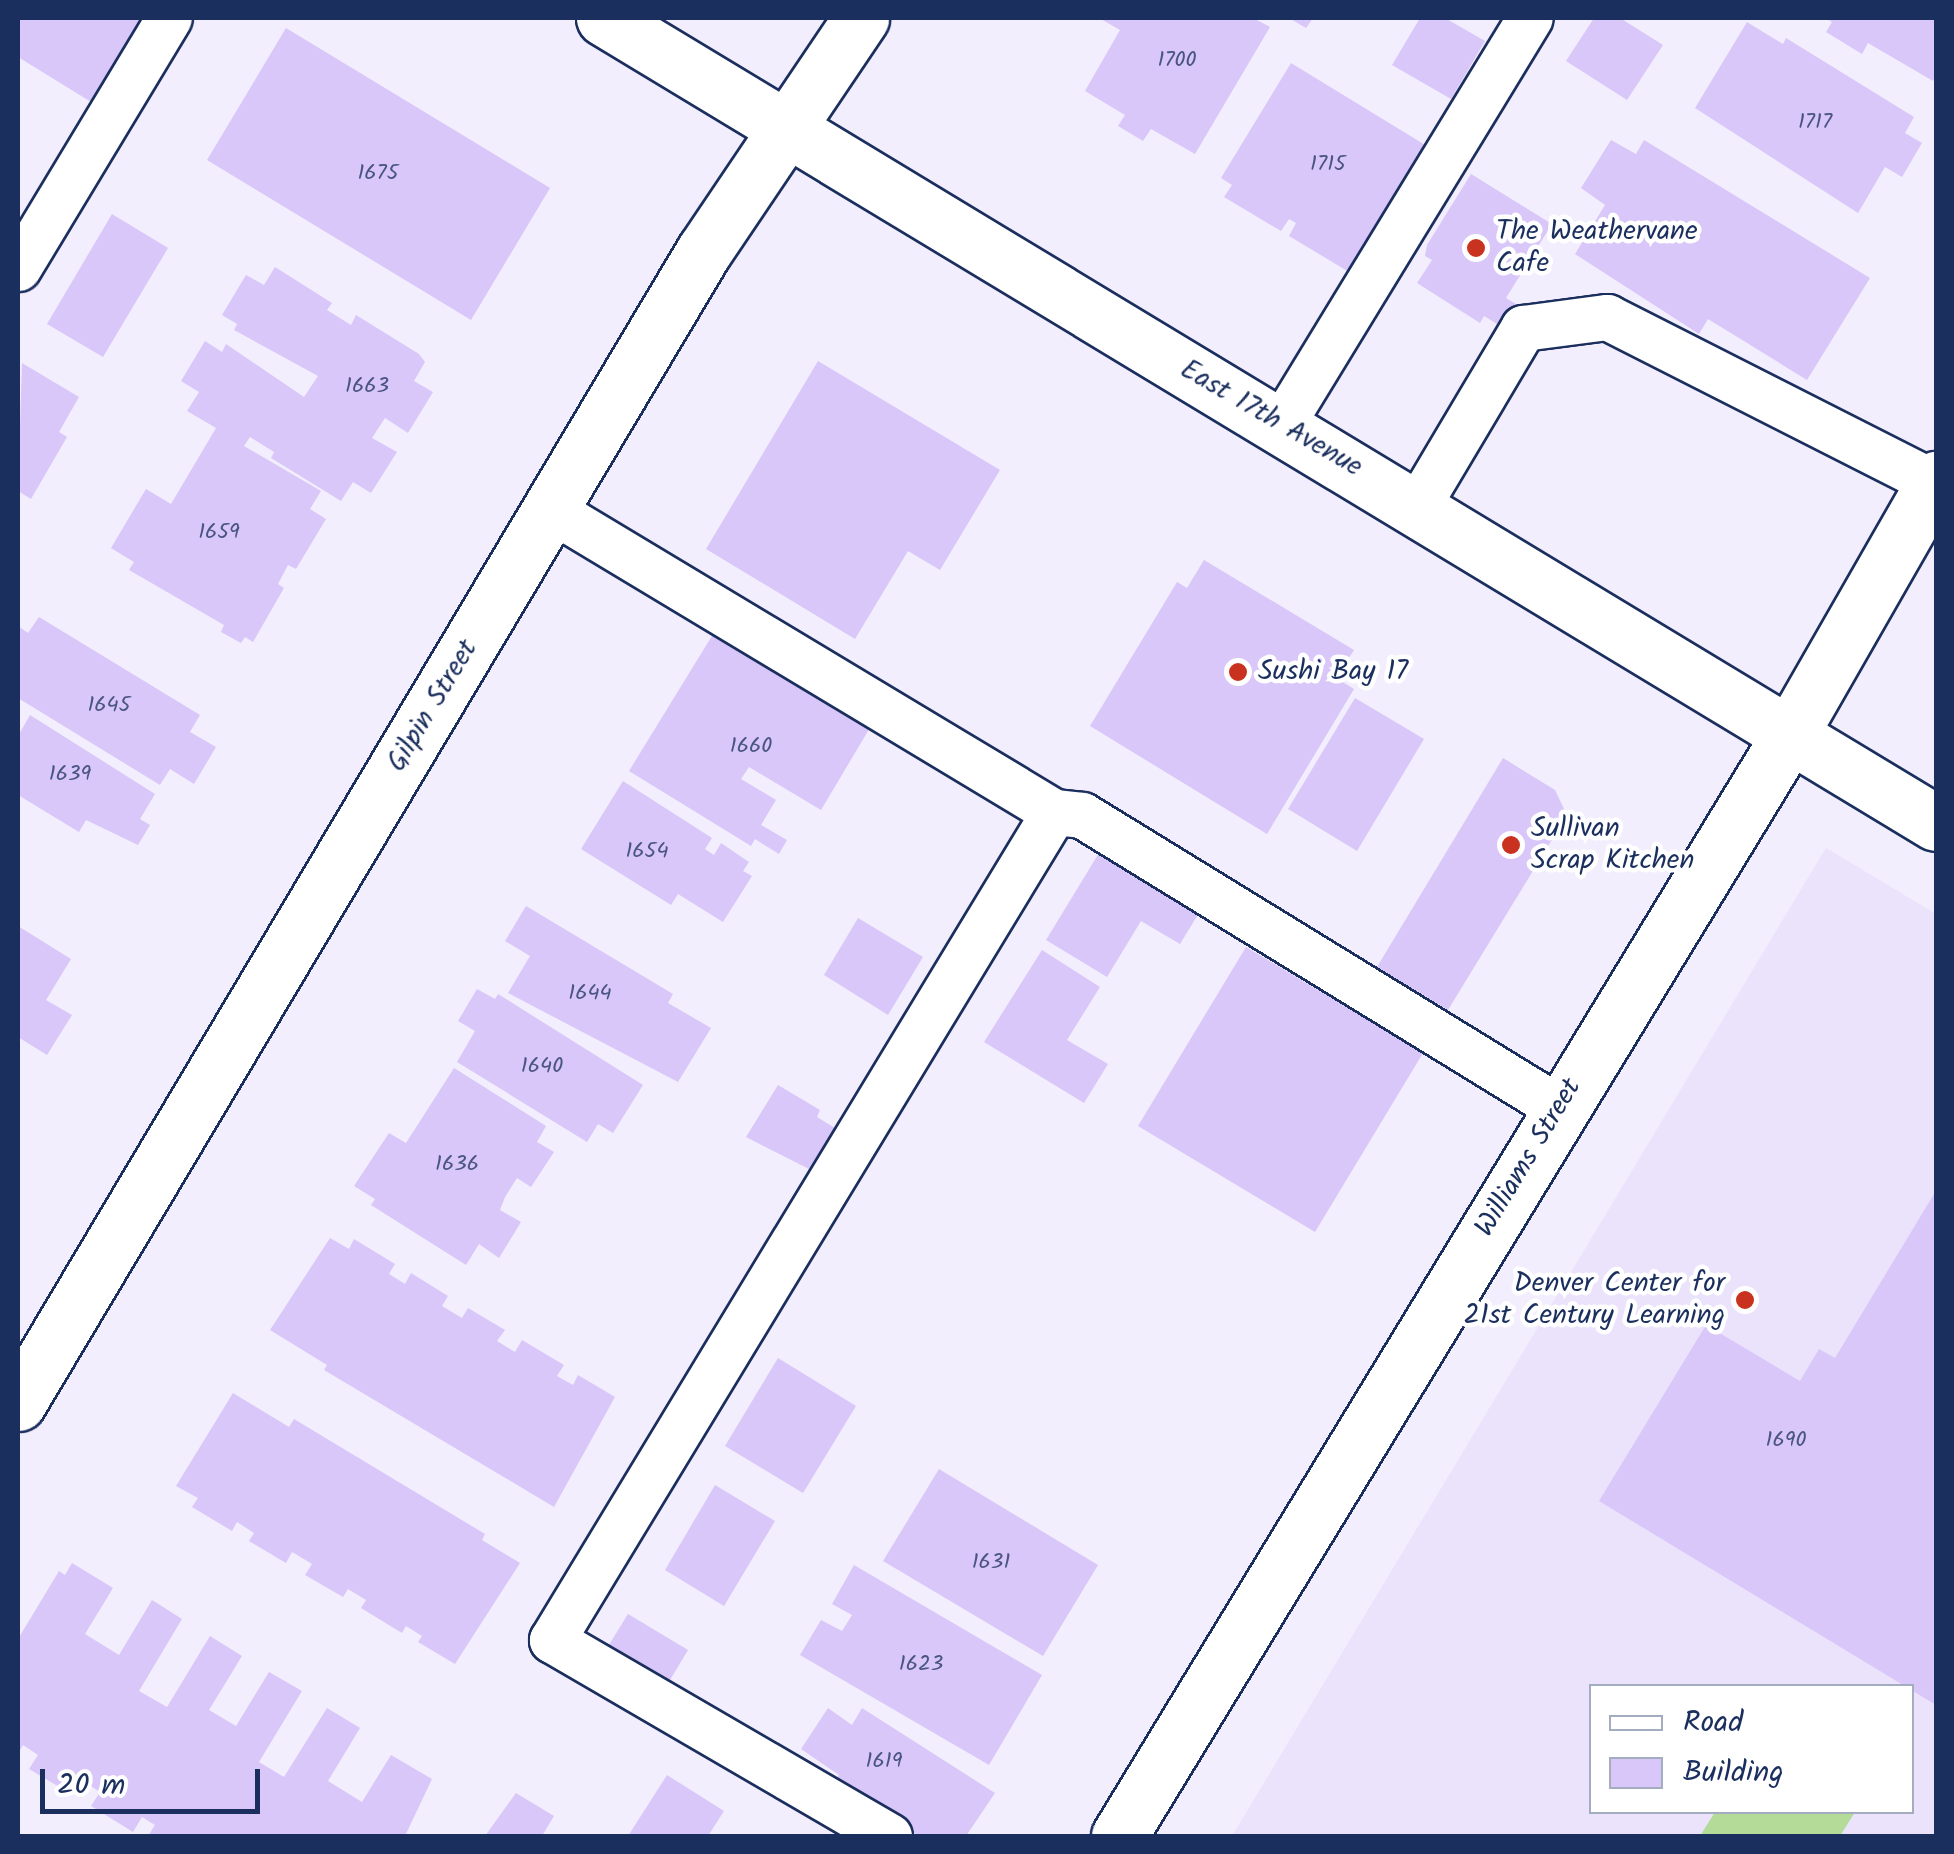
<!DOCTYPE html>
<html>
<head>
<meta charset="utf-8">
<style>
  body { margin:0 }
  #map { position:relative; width:1954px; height:1854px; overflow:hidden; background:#f3eefd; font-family:Kalam,sans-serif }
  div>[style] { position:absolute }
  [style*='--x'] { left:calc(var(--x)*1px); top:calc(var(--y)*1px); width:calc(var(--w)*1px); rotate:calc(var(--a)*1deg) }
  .built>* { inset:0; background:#ebe2fc }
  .green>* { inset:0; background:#b4db97 }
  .building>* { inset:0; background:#d8c7f8 }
  .roads { filter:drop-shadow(2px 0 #1b2f5e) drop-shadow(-2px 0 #1b2f5e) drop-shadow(0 2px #1b2f5e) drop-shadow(0 -2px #1b2f5e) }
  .lane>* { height:45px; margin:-22.5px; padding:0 22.5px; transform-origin:22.5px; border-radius:22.5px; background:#fff }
  .street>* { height:55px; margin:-27.5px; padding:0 27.5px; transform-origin:27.5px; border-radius:27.5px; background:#fff }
  .secondary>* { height:55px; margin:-27.5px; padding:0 27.5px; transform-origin:27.5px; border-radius:27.5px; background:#fff }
  .dots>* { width:28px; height:28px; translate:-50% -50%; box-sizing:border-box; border:5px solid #fff; border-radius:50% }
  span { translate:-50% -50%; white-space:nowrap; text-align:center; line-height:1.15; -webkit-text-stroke:9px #fff; paint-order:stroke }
  .number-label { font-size:22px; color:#4a5584 }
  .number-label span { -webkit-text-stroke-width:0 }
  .poi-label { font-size:28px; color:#1b2f5e }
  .left { translate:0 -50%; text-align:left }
  .right { translate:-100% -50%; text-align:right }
  .street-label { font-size:28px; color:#1b2f5e }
  .frame { position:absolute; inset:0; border:20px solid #1b2f5e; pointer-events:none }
  .legend { position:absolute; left:1589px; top:1684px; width:325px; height:130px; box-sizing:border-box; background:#fff; border:2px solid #a4acbf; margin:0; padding:12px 18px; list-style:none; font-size:30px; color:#1b2f5e }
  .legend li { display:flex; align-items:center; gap:20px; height:50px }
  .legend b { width:50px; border:2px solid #a4acbf }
  .scale { position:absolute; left:40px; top:1769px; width:220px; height:45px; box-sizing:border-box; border:5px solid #1b2f5e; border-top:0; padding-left:12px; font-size:30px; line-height:35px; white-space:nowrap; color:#1b2f5e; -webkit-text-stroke:8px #fff; paint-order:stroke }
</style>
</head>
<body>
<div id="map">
  <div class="built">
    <i style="clip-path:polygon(evenodd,1826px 848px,1936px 914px,1936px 1836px,1232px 1836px,1826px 848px,1592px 1686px,1912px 1686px,1912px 1812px,1592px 1812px,1592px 1686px)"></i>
  </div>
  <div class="green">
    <i style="clip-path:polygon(1715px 1812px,1855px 1812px,1840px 1836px,1700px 1836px)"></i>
  </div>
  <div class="building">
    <i style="clip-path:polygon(18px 18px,149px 18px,96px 105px,18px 57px)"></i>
    <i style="clip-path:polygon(1099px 18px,1253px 18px,1270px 27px,1195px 154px,1151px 129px,1143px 141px,1118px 126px,1125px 115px,1085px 91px,1120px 30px)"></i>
    <i style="clip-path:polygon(1289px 18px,1313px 18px,1306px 28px)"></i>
    <i style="clip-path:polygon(1420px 18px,1445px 18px,1485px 41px,1451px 99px,1392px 65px)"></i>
    <i style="clip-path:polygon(1594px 18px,1620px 18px,1663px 45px,1627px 100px,1566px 61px)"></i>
    <i style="clip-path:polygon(1825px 18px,1936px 18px,1936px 75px,1933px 81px,1868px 43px,1862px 54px,1826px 32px,1832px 22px)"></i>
    <i style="clip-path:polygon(1747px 22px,1783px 44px,1786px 38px,1914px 117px,1905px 133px,1922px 143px,1902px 177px,1885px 167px,1858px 213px,1695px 108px)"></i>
    <i style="clip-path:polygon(286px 28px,550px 188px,471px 320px,207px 160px)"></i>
    <i style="clip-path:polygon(1291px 63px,1435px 151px,1349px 272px,1289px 236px,1296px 223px,1289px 219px,1281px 231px,1224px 197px,1232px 185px,1221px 178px)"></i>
    <i style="clip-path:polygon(1611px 140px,1636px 154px,1644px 140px,1870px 278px,1807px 380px,1708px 319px,1699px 334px,1575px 254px,1605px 205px,1581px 188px)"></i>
    <i style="clip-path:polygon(1471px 174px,1552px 224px,1506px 298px,1516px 304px,1502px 327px,1484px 316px,1480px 323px,1417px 283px,1432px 260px,1425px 256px,1427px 245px)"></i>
    <i style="clip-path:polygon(112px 214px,168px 248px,103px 357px,47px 324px)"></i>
    <i style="clip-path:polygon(275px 267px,332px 303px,327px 310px,351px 325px,356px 315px,419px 354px,425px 362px,414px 381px,433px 392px,408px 433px,385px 418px,372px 438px,397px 452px,371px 493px,353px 482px,341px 501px,271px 458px,274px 452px,250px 437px,244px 446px,321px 491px,310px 509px,326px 519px,296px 569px,288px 565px,278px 584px,284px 588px,253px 642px,245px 637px,241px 643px,221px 632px,224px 625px,129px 570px,134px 562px,111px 548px,146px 489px,171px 504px,216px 428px,187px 411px,199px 392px,181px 381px,205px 341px,222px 352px,226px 344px,304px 397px,318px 376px,234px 330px,237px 324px,222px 315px,246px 275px,264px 285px)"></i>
    <i style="clip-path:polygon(818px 361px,1000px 470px,940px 570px,908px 551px,855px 639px,706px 549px)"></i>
    <i style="clip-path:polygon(22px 363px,79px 397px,59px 432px,67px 437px,31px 499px,18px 491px)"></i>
    <i style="clip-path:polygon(1204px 560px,1354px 650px,1336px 678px,1354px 689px,1267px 834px,1090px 726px,1177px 582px,1187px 588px)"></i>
    <i style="clip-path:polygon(39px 617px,200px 715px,190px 732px,216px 747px,194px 784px,170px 769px,160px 785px,18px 698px,18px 626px,28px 633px)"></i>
    <i style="clip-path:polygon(715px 631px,871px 726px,821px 810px,749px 767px,741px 779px,776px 800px,761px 825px,787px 840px,779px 854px,755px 839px,751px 846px,629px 771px)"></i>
    <i style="clip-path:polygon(1355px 698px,1424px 739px,1357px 851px,1288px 809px)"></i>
    <i style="clip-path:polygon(30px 715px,155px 794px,140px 819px,150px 825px,138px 845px,86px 820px,79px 832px,18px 795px,18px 736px)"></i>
    <i style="clip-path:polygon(1503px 758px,1555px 790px,1567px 815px,1448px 1010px,1377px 967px)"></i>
    <i style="clip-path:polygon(623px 781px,712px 838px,705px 849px,714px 855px,721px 843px,749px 862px,743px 871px,752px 876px,723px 922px,678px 894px,671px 905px,581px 849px)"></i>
    <i style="clip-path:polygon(1102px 848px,1202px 908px,1180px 944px,1141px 921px,1107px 977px,1046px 940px)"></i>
    <i style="clip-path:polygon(526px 906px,673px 994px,668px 1003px,711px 1028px,678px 1082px,508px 993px,530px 956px,505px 941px)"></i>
    <i style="clip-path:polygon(858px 918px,923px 957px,888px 1015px,824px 975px)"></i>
    <i style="clip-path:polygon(18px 926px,71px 959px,46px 1000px,72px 1015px,47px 1055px,18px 1037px)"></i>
    <i style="clip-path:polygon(1246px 947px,1423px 1053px,1315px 1232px,1138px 1126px)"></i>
    <i style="clip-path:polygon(1042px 950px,1100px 987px,1067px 1040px,1108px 1064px,1084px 1103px,984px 1042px)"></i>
    <i style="clip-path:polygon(477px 989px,495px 999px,498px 994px,643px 1085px,613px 1133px,598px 1124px,587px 1142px,457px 1062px,475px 1031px,458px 1021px)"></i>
    <i style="clip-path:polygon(454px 1068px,546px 1126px,537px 1142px,554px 1152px,531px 1187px,517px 1178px,505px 1197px,500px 1210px,521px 1222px,499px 1258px,479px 1244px,466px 1265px,371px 1205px,375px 1199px,354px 1186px,389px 1133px,406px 1143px)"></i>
    <i style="clip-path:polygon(778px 1085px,820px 1110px,817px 1117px,835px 1128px,809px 1169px,746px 1137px)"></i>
    <i style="clip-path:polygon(1934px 1194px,1936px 1196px,1936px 1705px,1599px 1501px,1706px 1325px,1800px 1381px,1819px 1349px,1835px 1358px)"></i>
    <i style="clip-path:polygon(330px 1238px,349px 1249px,354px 1239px,395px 1264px,389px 1274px,405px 1284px,411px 1273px,448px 1296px,442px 1306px,462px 1318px,468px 1308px,505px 1330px,497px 1341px,515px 1352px,522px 1340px,564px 1365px,557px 1376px,573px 1385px,578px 1375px,615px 1397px,554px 1507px,324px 1370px,327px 1365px,270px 1330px)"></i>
    <i style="clip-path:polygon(778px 1358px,856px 1406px,803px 1493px,725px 1446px)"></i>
    <i style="clip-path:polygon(233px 1393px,289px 1427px,294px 1419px,485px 1534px,482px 1540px,520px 1563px,455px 1664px,418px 1642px,422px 1636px,406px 1626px,402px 1633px,361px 1608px,366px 1600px,348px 1589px,343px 1597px,305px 1575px,312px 1564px,292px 1552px,286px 1563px,249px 1541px,254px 1533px,237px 1522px,232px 1531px,192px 1507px,198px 1498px,176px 1486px)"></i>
    <i style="clip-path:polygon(939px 1469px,1098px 1565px,1043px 1656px,883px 1561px)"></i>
    <i style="clip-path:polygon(715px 1485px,775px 1521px,724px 1606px,665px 1570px)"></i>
    <i style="clip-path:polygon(72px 1563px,113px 1588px,85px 1634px,119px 1655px,152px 1600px,182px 1619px,139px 1691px,167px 1707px,210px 1636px,242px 1656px,209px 1710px,236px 1726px,269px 1672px,302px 1691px,259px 1762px,284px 1777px,327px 1708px,360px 1728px,328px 1781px,362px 1802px,391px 1755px,432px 1779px,405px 1836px,148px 1836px,155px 1825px,142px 1817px,133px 1832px,91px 1806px,100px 1792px,80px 1779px,71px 1794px,29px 1769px,38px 1755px,23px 1745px,18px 1754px,18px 1639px,59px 1571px,65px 1575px)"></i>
    <i style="clip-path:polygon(854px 1565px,1042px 1675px,989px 1765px,800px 1655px,821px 1620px,842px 1631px,852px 1615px,832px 1604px)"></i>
    <i style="clip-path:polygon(628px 1614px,688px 1650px,667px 1685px,607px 1648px)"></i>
    <i style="clip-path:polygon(828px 1708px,852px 1725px,862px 1708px,995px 1793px,966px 1836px,919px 1836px,832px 1785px,839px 1775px,801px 1749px)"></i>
    <i style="clip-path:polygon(667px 1775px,724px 1811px,708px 1836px,628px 1836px)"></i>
    <i style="clip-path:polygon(516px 1793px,554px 1816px,542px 1836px,485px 1836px)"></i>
  </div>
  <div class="roads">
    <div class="lane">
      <i style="--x:18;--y:268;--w:292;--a:-58.9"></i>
      <i style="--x:1280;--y:427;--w:479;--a:-58.6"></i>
      <i style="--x:1418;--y:505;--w:206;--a:-59.3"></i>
      <i style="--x:1523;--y:328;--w:85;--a:-7.5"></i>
      <i style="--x:1607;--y:317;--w:367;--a:26.9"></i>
      <i style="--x:550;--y:509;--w:588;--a:31.01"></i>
      <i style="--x:1054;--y:812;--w:28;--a:6"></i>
      <i style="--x:1082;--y:815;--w:560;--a:31.56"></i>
      <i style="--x:889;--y:1836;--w:390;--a:-149.8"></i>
      <i style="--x:552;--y:1640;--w:968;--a:-58.77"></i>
    </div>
    <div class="street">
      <i style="--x:18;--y:1403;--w:1341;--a:-59.23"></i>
      <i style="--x:704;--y:251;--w:281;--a:-56"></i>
      <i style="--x:1119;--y:1836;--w:1290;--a:-58.66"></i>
      <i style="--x:1790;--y:734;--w:294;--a:-60.2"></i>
    </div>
    <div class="secondary">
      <i style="--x:604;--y:18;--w:1556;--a:31.15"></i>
    </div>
  </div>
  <div class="dots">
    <i style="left:1476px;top:248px;background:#c8321e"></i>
    <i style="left:1238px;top:672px;background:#c8321e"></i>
    <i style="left:1511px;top:845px;background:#c8321e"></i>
    <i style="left:1745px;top:1300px;background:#c8321e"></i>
  </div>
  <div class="number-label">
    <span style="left:1177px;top:61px">1700</span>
    <span style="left:1815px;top:123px">1717</span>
    <span style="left:1328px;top:165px">1715</span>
    <span style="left:378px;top:174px">1675</span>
    <span style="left:367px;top:387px">1663</span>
    <span style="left:219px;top:533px">1659</span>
    <span style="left:109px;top:706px">1645</span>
    <span style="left:751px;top:747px">1660</span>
    <span style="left:70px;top:775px">1639</span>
    <span style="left:647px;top:852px">1654</span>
    <span style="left:590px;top:994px">1644</span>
    <span style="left:542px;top:1067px">1640</span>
    <span style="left:457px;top:1165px">1636</span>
    <span style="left:1786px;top:1441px">1690</span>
    <span style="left:991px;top:1563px">1631</span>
    <span style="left:921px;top:1665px">1623</span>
    <span style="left:884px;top:1762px">1619</span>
  </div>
  <div class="poi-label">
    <span class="left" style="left:1496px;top:248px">The Weathervane<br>Cafe</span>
    <span class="left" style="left:1258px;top:672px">Sushi Bay 17</span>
    <span class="left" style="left:1531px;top:845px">Sullivan<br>Scrap Kitchen</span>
    <span class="right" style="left:1725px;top:1300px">Denver Center for<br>21st Century Learning</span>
  </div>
  <div class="street-label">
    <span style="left:1271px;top:419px;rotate:30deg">East 17th Avenue</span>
    <span style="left:433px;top:706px;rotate:-59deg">Gilpin Street</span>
    <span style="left:1529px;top:1158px;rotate:-59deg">Williams Street</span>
  </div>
  <div class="frame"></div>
  <ul class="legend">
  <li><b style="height:12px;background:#fff"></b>Road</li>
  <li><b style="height:28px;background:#d8c7f8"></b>Building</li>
  </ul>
  <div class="scale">20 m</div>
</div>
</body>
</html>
